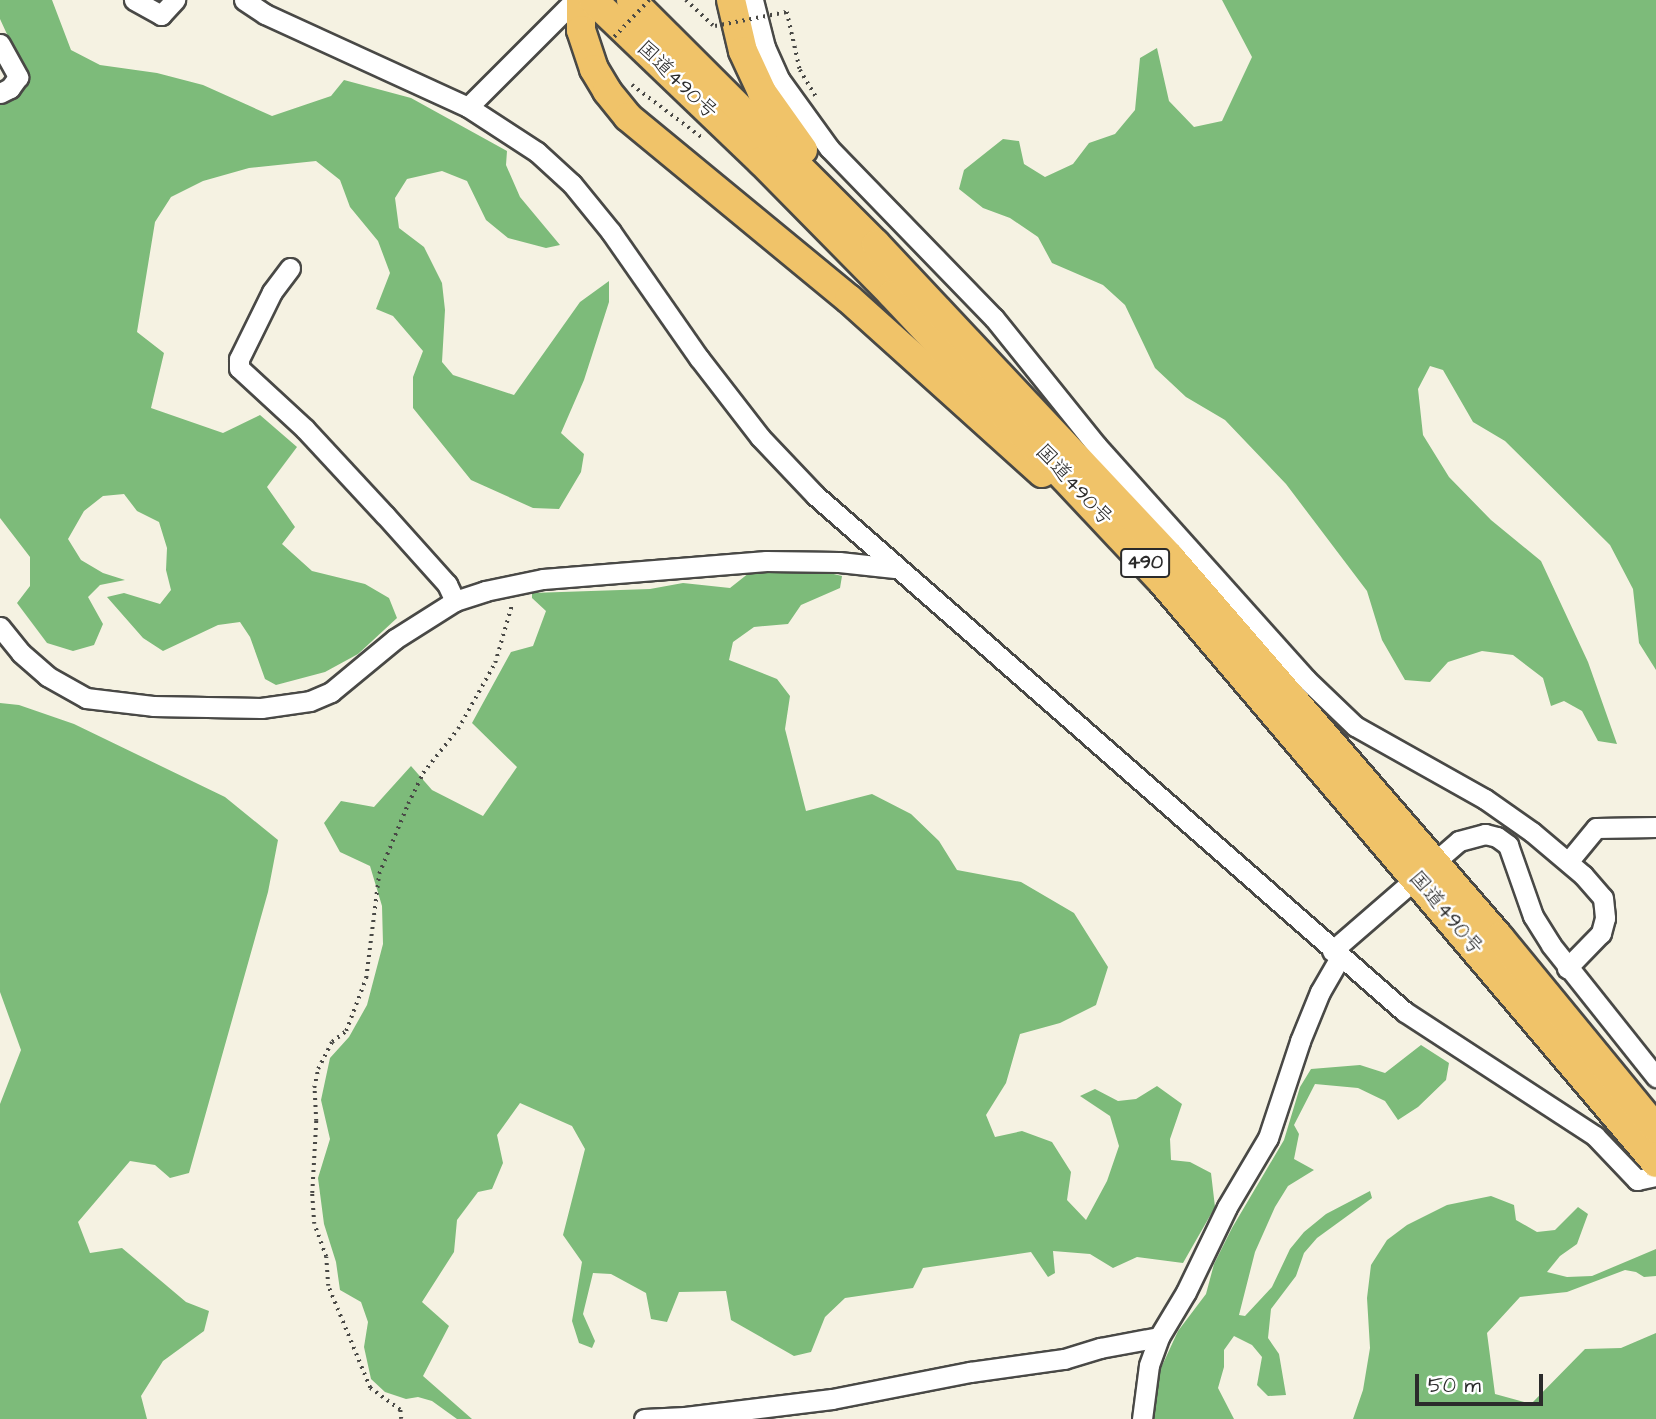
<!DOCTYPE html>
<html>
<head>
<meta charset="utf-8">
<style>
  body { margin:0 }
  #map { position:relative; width:1656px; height:1419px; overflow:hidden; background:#f5f2e2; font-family:"Architects Daughter","Klee One",sans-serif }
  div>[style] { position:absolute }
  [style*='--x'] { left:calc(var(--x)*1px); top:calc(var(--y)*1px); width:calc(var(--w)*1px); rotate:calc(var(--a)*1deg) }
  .forest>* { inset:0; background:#7dbb7a }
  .path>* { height:3.5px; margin-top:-1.75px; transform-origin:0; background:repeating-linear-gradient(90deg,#494946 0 2px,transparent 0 7px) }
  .roads { filter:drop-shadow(2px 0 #494946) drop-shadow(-2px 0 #494946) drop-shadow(0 2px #494946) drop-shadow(0 -2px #494946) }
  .minor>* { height:19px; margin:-9.5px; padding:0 9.5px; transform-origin:9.5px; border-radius:9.5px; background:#fff }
  .highway>* { height:28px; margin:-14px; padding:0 14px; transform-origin:14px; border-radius:14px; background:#f0c369 }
  .path-bridge>* { height:3.5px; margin-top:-1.75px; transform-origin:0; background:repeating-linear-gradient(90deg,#494946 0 2px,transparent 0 7px) }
  span { translate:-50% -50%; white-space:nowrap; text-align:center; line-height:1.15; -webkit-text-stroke:5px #fff; paint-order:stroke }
  .shield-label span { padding:2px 5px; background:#fff; border:2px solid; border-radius:5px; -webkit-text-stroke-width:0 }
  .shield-label { font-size:19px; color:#2b2b2b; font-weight:700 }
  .street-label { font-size:21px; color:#2b2b2b }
  .scale { position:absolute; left:1415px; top:1374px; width:128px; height:32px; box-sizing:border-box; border:4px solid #2b2b2b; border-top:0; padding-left:9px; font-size:21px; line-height:24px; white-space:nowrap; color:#2b2b2b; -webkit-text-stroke:5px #fff; paint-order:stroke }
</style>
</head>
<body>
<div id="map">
  <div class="forest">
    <i style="clip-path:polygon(0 0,52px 0,71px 50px,100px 65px,157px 73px,203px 85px,272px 116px,331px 96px,344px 80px,411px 98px,507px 151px,506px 165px,520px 197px,560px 245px,546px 248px,508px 238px,486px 220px,467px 181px,442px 171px,407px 179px,395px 198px,399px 228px,424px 247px,442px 283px,445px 310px,442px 362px,453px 375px,514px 395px,580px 302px,609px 281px,609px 302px,584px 380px,561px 433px,584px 454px,581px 472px,559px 509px,533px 508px,471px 480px,413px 408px,413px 377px,423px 351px,393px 316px,376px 309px,390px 273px,378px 241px,350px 207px,340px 180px,316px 161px,249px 168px,203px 181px,171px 197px,155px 222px,137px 332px,164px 353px,151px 408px,223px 433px,260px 415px,297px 447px,267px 487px,295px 527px,282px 544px,312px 571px,365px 584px,389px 598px,397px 618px,358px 654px,325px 672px,276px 685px,265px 679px,250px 637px,240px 622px,218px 625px,163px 651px,143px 638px,107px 597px,124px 593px,160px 604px,171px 590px,166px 570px,167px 548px,159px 522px,137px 511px,124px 494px,103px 496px,84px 511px,68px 539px,81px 560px,103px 573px,125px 580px,100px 585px,88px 597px,103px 624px,94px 645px,73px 651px,47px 643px,17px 603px,30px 586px,30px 557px,0 518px,0 99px,24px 71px,0 19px)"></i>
    <i style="clip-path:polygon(1222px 0,1656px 0,1656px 670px,1639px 643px,1633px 589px,1610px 545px,1505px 441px,1473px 422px,1443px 370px,1430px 366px,1418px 389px,1423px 435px,1449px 477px,1491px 520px,1541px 561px,1588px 662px,1617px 744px,1598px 741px,1582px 711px,1564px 701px,1551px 706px,1543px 678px,1513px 655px,1482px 651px,1448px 662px,1430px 682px,1405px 680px,1382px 640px,1367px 591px,1286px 484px,1225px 420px,1186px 397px,1155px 368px,1125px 305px,1103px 285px,1052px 263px,1038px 237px,1010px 218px,983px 208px,959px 189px,964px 170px,1003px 139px,1019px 141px,1024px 164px,1045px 177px,1073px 164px,1089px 143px,1115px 134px,1135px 110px,1140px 58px,1157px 48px,1169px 101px,1194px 127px,1222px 121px,1252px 57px)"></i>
    <i style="clip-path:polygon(813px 569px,842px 576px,840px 588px,801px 605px,788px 624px,754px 627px,733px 642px,729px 660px,777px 679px,790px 696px,785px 729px,806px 811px,872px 794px,911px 814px,939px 841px,957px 870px,1021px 882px,1074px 913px,1108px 967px,1096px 1005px,1060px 1023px,1020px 1034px,1006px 1083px,986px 1115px,995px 1137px,1022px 1131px,1052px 1142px,1071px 1172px,1067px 1200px,1086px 1220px,1107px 1181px,1119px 1146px,1110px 1116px,1080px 1096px,1095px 1089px,1118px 1101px,1136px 1099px,1157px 1086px,1182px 1104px,1170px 1139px,1171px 1160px,1190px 1162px,1211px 1173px,1215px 1207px,1183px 1263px,1137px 1257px,1113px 1268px,1090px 1254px,1053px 1251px,1055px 1273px,1048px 1277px,1031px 1252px,923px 1268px,913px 1288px,845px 1298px,825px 1317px,811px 1352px,794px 1356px,731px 1320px,726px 1291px,679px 1292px,667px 1322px,651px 1319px,646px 1293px,611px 1274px,593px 1273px,583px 1314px,595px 1341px,592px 1348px,579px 1343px,572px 1321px,582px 1262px,563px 1235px,585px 1149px,572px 1126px,520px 1103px,497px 1135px,503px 1163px,492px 1189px,478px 1192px,457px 1220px,454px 1252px,422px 1302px,449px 1326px,423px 1376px,472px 1419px,457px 1419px,432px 1401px,418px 1397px,406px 1399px,385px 1392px,371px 1379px,364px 1347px,368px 1322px,361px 1302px,340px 1290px,336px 1262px,324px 1224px,318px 1178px,330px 1139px,321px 1100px,330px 1058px,349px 1037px,367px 1005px,383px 944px,382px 906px,370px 866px,340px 852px,324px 823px,341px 801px,374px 807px,411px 766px,432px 790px,483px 816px,517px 767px,472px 723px,511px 652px,533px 646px,546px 611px,532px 598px,532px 593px,650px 589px,683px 583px,730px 588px,749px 573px)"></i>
    <i style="clip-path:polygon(0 703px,19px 705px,74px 724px,225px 797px,278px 840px,268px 892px,189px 1173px,170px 1178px,155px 1165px,130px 1161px,78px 1222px,90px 1253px,122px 1248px,186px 1302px,209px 1311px,204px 1331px,163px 1361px,141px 1396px,147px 1419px,0 1419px,0 1104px,21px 1050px,0 992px)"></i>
    <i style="clip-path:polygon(1421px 1045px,1449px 1063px,1446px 1080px,1418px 1107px,1398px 1120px,1385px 1101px,1358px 1088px,1315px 1084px,1294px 1125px,1299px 1134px,1294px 1159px,1314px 1170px,1288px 1186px,1275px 1207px,1255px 1252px,1239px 1315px,1245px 1316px,1272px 1287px,1290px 1249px,1304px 1232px,1326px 1214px,1370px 1191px,1372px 1198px,1317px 1238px,1304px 1253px,1296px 1276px,1271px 1309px,1268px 1338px,1279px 1354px,1286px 1395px,1268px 1396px,1257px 1385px,1262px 1357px,1252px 1345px,1234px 1336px,1224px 1350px,1224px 1367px,1218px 1388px,1234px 1419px,1152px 1419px,1152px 1404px,1161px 1368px,1178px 1331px,1206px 1294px,1214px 1264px,1232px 1228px,1284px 1140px,1300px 1087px,1311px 1069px,1360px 1065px,1385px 1073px)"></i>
    <i style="clip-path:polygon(1491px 1196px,1514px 1205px,1516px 1220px,1537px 1232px,1555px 1230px,1578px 1207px,1588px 1214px,1577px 1244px,1560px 1256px,1547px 1272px,1567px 1277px,1592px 1276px,1656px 1249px,1656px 1276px,1644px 1277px,1636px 1272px,1625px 1270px,1567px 1292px,1520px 1297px,1487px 1333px,1495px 1394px,1531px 1404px,1585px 1349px,1621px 1348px,1656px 1333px,1656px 1419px,1353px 1419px,1363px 1390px,1370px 1348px,1367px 1298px,1371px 1265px,1387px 1240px,1407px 1225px,1447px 1205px)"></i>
  </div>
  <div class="path">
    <i style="--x:686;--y:0;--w:37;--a:43"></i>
    <i style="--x:800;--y:70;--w:31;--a:59"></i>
    <i style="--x:632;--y:85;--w:90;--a:36.9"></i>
    <i style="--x:401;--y:1419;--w:9;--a:-96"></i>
    <i style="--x:400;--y:1410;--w:37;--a:-144"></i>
    <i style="--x:370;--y:1388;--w:110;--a:-112.4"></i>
    <i style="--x:328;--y:1286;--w:29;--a:-94"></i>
    <i style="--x:326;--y:1257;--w:35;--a:-110"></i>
    <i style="--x:314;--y:1224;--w:31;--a:-94"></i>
    <i style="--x:312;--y:1193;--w:72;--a:-86.8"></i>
    <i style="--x:316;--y:1121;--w:33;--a:-93"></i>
    <i style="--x:314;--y:1088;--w:19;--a:-78"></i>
    <i style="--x:318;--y:1069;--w:30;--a:-63"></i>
    <i style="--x:332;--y:1042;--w:18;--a:-38"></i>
    <i style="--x:346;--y:1031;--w:57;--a:-69.3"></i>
    <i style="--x:366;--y:978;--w:105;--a:-82.9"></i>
    <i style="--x:379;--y:874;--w:76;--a:-67.5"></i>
    <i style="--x:408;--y:804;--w:34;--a:-64"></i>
    <i style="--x:423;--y:773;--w:56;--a:-51.5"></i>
    <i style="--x:458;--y:729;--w:76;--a:-60.7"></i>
    <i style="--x:495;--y:663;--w:61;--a:-73.9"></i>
  </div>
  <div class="roads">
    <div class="minor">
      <i style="--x:134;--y:0;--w:31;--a:29"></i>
      <i style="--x:161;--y:15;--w:21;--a:-47"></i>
      <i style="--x:244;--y:0;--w:25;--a:34"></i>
      <i style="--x:265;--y:14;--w:223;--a:24.6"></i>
      <i style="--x:468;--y:107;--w:82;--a:33.1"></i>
      <i style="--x:537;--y:152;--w:47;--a:42.4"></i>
      <i style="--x:572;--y:184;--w:62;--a:50.9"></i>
      <i style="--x:611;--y:232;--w:154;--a:55.1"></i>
      <i style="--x:699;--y:358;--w:100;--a:52.3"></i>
      <i style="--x:760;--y:437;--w:80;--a:46.5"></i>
      <i style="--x:815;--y:495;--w:784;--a:41.23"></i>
      <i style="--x:1405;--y:1012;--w:227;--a:33.1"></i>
      <i style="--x:1595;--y:1136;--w:61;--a:46.3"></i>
      <i style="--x:1637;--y:1180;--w:19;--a:-12"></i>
      <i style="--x:753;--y:0;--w:49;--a:75.7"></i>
      <i style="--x:765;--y:47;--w:36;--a:66"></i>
      <i style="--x:780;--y:80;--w:84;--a:54.2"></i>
      <i style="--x:829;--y:148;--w:237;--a:45.9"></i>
      <i style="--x:994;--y:318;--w:164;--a:51.2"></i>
      <i style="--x:1097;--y:446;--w:313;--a:48.1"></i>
      <i style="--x:1306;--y:679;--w:68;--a:43.8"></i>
      <i style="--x:1355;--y:726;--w:149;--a:29.3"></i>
      <i style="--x:1485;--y:799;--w:57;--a:35.1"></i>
      <i style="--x:1532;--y:832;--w:67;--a:40.1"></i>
      <i style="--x:1583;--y:875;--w:30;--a:49"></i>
      <i style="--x:1603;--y:898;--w:20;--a:84"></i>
      <i style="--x:1605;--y:918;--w:16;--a:105"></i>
      <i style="--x:1601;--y:933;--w:49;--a:134.2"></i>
      <i style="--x:0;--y:44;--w:38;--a:61"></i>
      <i style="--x:18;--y:77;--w:14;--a:126"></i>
      <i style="--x:10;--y:88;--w:11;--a:153"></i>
      <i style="--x:468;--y:107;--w:151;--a:-45"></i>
      <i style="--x:290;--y:268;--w:30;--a:127"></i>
      <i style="--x:272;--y:292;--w:75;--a:116.2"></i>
      <i style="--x:239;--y:359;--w:9;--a:90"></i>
      <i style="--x:239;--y:368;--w:90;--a:42.7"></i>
      <i style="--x:305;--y:429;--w:117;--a:47.1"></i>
      <i style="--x:385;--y:515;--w:93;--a:48.1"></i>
      <i style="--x:447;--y:584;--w:19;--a:65"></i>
      <i style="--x:0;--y:627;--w:33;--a:51"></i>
      <i style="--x:21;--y:653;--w:35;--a:41"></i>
      <i style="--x:47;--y:676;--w:45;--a:29.4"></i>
      <i style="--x:86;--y:698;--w:67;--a:6.8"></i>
      <i style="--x:153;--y:706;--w:108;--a:1.1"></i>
      <i style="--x:261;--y:708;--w:49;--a:-8.1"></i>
      <i style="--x:310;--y:701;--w:23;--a:-23"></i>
      <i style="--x:331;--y:692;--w:83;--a:-39.6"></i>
      <i style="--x:395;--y:639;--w:71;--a:-32.3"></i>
      <i style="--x:455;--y:601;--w:32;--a:-18"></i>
      <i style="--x:485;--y:591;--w:59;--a:-11.7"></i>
      <i style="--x:543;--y:579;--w:224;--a:-4.6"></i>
      <i style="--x:766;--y:561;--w:73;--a:0.8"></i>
      <i style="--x:839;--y:562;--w:56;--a:6.1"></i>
      <i style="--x:1568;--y:862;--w:44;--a:-50.5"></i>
      <i style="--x:1596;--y:828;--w:60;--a:-1"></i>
      <i style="--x:1332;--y:951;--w:168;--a:-40.9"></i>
      <i style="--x:1459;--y:841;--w:27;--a:-15"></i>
      <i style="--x:1485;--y:834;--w:12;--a:14"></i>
      <i style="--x:1497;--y:837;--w:14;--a:36"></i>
      <i style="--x:1508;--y:845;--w:75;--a:70.6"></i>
      <i style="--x:1533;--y:916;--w:34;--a:58"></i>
      <i style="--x:1551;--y:945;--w:169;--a:51.5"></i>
      <i style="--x:644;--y:1419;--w:41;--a:-2.8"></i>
      <i style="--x:685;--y:1417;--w:148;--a:-7"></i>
      <i style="--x:832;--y:1399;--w:141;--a:-11.1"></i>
      <i style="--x:970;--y:1372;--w:95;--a:-7.9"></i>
      <i style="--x:1064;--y:1359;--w:38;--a:-17"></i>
      <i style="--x:1100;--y:1348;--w:60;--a:-10.6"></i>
      <i style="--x:1142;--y:1419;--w:54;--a:-82.6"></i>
      <i style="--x:1149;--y:1365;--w:30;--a:-70"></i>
      <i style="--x:1159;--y:1337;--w:52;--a:-59"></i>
      <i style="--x:1186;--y:1292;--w:94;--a:-64.2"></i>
      <i style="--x:1227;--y:1207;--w:80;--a:-59.3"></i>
      <i style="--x:1268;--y:1138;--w:102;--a:-71.7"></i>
      <i style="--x:1300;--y:1041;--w:53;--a:-67.8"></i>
      <i style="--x:1320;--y:992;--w:39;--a:-60"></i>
    </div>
    <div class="highway">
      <i style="--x:581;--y:0;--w:30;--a:90"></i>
      <i style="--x:581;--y:30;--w:41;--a:71.6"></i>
      <i style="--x:594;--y:69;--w:26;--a:59"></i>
      <i style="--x:607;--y:91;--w:33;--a:51"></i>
      <i style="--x:628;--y:117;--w:286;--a:39.5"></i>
      <i style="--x:849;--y:299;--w:260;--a:42"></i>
      <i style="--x:593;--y:0;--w:233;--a:43.8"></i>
      <i style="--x:761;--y:161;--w:187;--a:45.4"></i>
      <i style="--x:892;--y:294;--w:391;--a:46.8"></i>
      <i style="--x:1160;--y:579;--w:766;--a:49.66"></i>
      <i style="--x:631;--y:0;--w:346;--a:44.9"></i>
      <i style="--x:876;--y:244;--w:429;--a:46.8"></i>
      <i style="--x:1170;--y:557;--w:503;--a:49.11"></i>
      <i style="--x:1499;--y:937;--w:247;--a:50.6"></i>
      <i style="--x:731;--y:0;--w:52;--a:76.8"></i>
      <i style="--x:743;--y:51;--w:45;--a:65.1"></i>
      <i style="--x:762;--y:92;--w:71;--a:54.7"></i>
    </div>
  </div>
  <div class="path-bridge">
    <i style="--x:715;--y:26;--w:73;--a:-11"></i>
    <i style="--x:787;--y:12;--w:59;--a:77.4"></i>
    <i style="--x:614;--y:37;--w:51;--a:-46.6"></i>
  </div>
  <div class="shield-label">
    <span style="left:1145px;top:563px">490</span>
  </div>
  <div class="street-label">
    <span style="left:677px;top:80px;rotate:44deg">国道490号</span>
    <span style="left:1074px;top:485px;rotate:47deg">国道490号</span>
    <span style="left:1446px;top:913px;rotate:50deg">国道490号</span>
  </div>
  <div class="scale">50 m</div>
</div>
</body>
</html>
